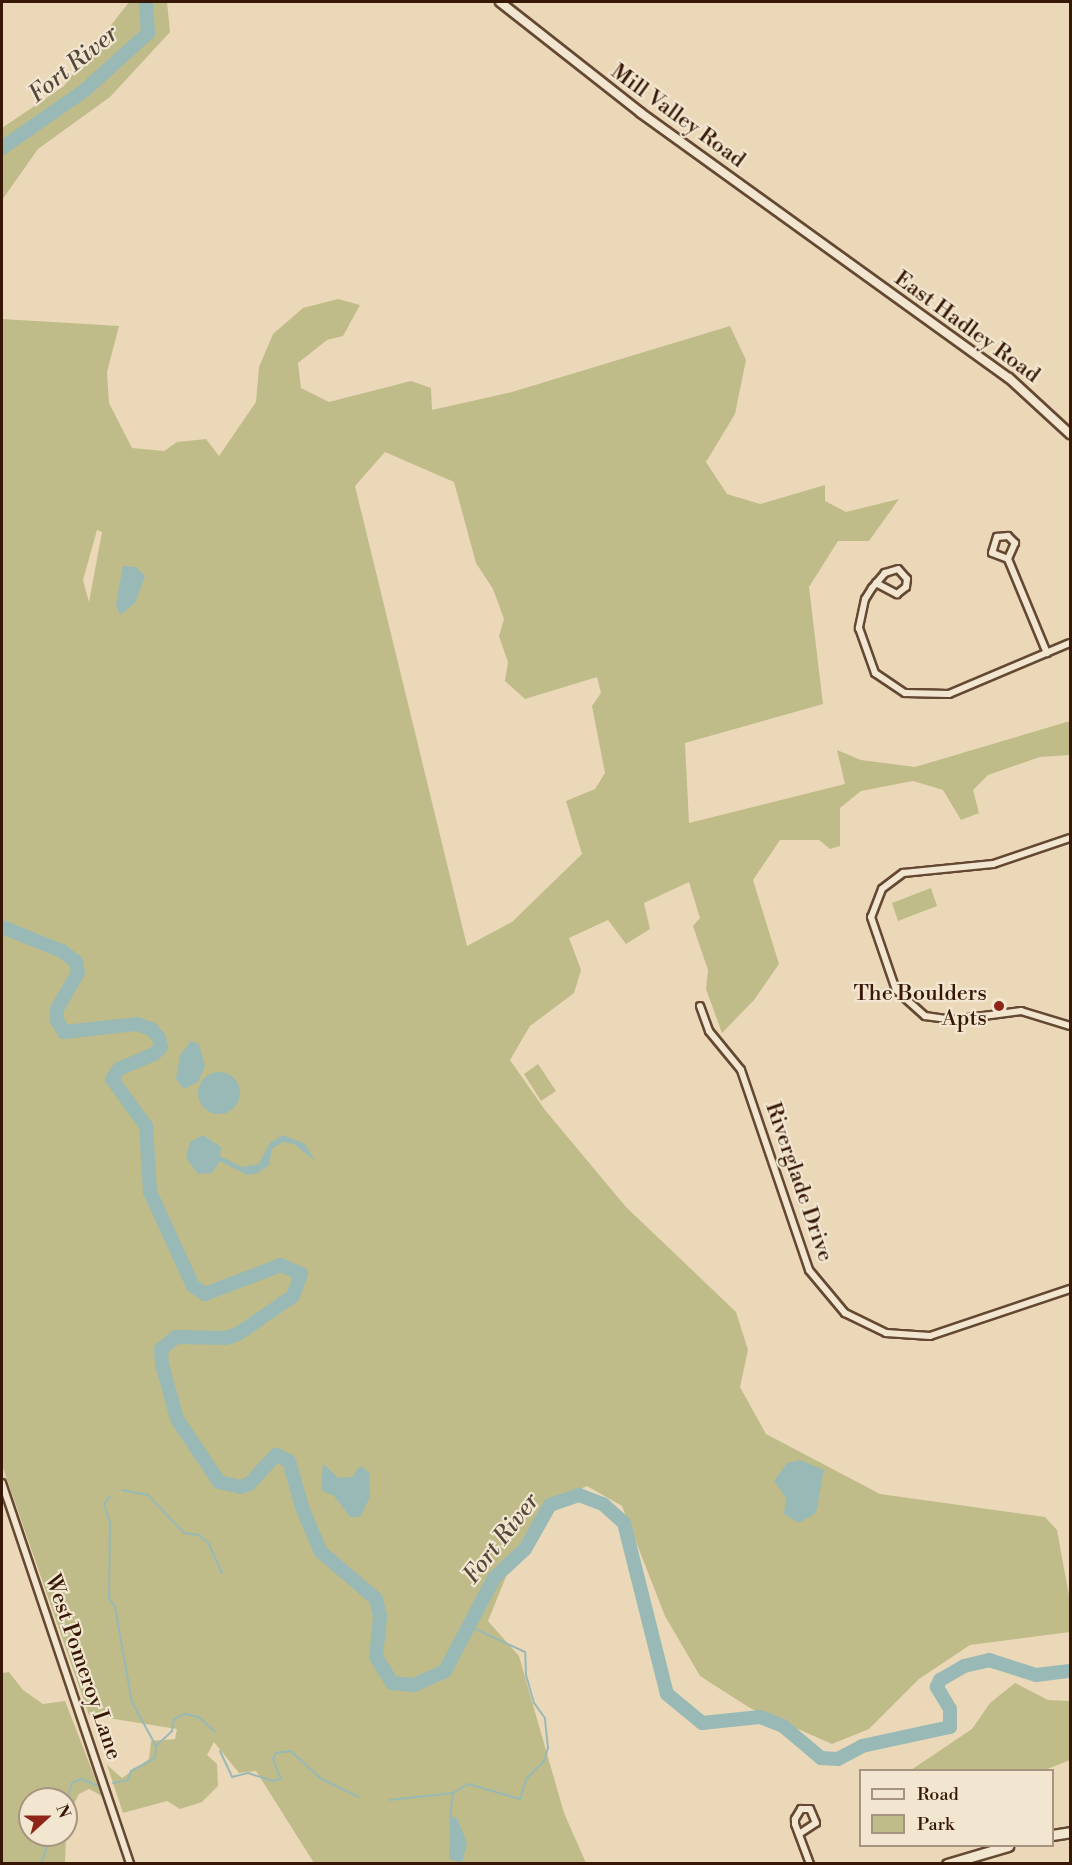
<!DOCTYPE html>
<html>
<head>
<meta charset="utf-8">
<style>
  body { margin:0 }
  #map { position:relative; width:1072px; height:1865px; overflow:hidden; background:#ebd8b8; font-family:"Libre Bodoni",serif }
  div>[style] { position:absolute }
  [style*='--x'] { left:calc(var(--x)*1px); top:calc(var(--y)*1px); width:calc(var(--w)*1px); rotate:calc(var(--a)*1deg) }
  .green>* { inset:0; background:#bfbc89 }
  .water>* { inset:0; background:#99b9b6 }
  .round { border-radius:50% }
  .stream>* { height:2px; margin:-1px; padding:0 1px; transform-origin:1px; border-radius:1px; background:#99b9b6 }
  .river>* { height:14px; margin:-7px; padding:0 7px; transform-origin:7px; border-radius:7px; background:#99b9b6 }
  .roads { filter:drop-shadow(2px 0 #644832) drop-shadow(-2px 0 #644832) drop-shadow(0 2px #644832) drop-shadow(0 -2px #644832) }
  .minor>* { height:6px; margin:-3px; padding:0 3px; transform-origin:3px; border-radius:3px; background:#f2e6d1 }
  .tertiary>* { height:8px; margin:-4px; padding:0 4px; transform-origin:4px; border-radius:4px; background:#f2e6d1 }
  .secondary>* { height:9px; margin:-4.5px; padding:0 4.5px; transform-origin:4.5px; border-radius:4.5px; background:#f2e6d1 }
  .dots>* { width:16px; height:16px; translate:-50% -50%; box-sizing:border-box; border:3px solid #f2e6d1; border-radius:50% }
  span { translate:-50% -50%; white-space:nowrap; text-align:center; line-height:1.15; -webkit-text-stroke:4.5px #f2e6d1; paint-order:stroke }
  .street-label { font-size:22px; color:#371806 }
  .poi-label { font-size:22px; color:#371806 }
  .right { translate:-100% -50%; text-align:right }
  .water-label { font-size:24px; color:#54483b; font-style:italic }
  .frame { position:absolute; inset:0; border:3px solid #371806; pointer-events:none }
  .legend { position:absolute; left:859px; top:1769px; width:195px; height:78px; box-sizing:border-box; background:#f2e6d1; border:2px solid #a79480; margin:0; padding:8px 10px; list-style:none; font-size:18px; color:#371806 }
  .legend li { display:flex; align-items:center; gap:12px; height:30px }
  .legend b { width:30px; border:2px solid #a79480 }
  .north { position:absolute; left:18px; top:1787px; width:60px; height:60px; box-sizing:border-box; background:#f2e6d1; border:2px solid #a79480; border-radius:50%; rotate:69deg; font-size:16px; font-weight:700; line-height:24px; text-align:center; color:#371806 }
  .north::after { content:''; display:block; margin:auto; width:21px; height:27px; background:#8f2418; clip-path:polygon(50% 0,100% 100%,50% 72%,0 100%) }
</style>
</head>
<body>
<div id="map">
  <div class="green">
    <i style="clip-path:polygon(129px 2px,167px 2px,170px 32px,110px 97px,38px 149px,2px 200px,2px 128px,64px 86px)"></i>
    <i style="clip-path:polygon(evenodd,338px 299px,360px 305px,343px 336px,327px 340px,298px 363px,301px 388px,329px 402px,411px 381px,431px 388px,432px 410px,512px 392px,730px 326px,746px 360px,735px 414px,706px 462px,727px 494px,760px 504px,825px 485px,825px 501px,846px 512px,899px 499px,869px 541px,838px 541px,809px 587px,823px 704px,685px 743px,689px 823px,845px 784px,837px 750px,861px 760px,915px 767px,1070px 721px,1070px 755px,1040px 757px,988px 775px,973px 790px,979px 813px,961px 820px,943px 790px,913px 781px,861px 791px,840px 808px,840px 846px,830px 849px,819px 840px,780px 840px,753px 880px,779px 964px,754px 1000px,722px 1033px,706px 989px,708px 970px,693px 926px,700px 918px,689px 882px,644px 903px,650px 929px,626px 944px,608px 920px,569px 938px,581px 970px,574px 993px,530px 1026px,510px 1060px,545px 1110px,626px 1207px,736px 1312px,748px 1350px,740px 1387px,766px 1434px,880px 1494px,1045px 1517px,1057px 1530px,1070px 1601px,1070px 1632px,970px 1645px,919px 1679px,869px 1729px,832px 1744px,750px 1708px,700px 1676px,665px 1616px,622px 1506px,587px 1486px,543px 1505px,518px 1547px,488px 1621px,519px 1656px,564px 1813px,586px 1863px,314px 1863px,256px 1771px,239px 1773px,214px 1742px,207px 1755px,217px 1764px,218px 1786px,202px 1802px,180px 1809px,167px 1801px,123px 1813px,107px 1765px,122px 1778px,149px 1759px,151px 1741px,175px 1739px,177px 1729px,89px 1715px,2px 1465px,2px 319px,119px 326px,107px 372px,109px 403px,132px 448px,164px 451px,177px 442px,206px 439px,219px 456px,256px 402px,259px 367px,273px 334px,303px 308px,338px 299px,385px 452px,454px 482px,476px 563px,493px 589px,504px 619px,499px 636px,508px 662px,505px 681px,525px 699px,597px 677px,601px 693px,592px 706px,605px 773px,595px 789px,566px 801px,582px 854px,512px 922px,467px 946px,355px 486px,385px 452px,338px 299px,97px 530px,102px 532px,89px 602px,83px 580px,97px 530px)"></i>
    <i style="clip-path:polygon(931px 888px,937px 906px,898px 921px,892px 903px)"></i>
    <i style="clip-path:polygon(538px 1064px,556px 1091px,541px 1101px,524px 1074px)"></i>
    <i style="clip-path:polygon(evenodd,9px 1672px,23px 1690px,43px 1704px,65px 1701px,102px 1796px,89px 1789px,79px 1794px,70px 1811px,75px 1824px,66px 1837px,65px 1863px,2px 1863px,2px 1673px,9px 1672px,30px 1799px,66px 1799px,66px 1835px,30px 1835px,30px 1799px)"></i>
    <i style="clip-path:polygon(1015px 1683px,1048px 1700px,1070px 1701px,1070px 1760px,1045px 1770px,911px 1770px,972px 1729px,990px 1703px)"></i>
  </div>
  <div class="water">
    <i style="clip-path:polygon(123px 566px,136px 567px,145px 576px,135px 603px,120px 615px,116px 604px)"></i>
    <i style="clip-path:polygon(191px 1041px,199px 1044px,205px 1067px,198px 1082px,184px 1089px,176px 1079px,180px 1055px)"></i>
    <i class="round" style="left:198px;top:1072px;width:42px;height:42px"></i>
    <i style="clip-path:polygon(203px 1135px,221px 1147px,220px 1156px,242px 1167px,259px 1164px,270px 1143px,283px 1135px,305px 1144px,315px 1161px,294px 1144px,283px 1142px,272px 1149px,269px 1165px,258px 1173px,247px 1175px,220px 1161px,212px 1173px,198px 1174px,186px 1158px,190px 1142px)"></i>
    <i style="clip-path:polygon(800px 1460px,824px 1470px,816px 1513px,799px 1523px,784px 1514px,786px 1498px,774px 1481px,787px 1463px)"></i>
    <i style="clip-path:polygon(323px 1463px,338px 1478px,352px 1477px,360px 1466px,369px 1472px,370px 1497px,360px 1517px,350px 1517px,334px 1496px,321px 1490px)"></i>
    <i style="clip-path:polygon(450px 1816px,457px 1818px,467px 1843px,462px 1863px,449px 1859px)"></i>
  </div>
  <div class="stream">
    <i style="--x:122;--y:1490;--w:26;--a:11"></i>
    <i style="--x:148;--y:1495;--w:52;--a:46.5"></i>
    <i style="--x:184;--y:1533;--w:15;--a:8"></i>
    <i style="--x:199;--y:1535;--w:13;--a:42"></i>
    <i style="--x:209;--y:1544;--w:32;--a:66"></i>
    <i style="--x:110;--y:1496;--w:10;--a:127"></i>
    <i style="--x:104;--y:1504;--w:20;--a:72"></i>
    <i style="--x:110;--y:1523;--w:75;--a:90.8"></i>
    <i style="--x:109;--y:1598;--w:11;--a:56"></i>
    <i style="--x:115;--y:1607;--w:97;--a:79.9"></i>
    <i style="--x:132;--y:1702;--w:50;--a:61.4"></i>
    <i style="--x:220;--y:1751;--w:29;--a:65"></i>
    <i style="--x:232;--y:1777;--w:16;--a:-14"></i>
    <i style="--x:248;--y:1773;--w:25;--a:18"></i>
    <i style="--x:272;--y:1781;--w:9;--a:-13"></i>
    <i style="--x:281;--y:1779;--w:22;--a:-112"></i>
    <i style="--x:273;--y:1759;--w:7;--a:-63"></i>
    <i style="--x:276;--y:1753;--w:15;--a:-8"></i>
    <i style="--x:291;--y:1751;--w:40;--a:43"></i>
    <i style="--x:320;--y:1778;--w:43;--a:26"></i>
    <i style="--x:113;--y:1783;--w:15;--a:-11"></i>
    <i style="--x:128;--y:1780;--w:9;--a:-72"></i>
    <i style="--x:131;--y:1771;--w:27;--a:-28"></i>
    <i style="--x:155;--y:1758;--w:12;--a:-85"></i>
    <i style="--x:156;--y:1746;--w:22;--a:-43"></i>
    <i style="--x:172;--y:1731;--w:12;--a:-81"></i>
    <i style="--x:174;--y:1719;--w:12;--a:-24"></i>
    <i style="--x:185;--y:1714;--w:14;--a:12"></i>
    <i style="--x:199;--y:1717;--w:22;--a:43"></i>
    <i style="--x:390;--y:1800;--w:63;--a:-6.3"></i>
    <i style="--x:66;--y:1803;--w:21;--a:-73"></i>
    <i style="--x:72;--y:1783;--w:10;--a:-24"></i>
    <i style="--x:81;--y:1779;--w:18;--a:22"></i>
    <i style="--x:450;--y:1817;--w:24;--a:-83"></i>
    <i style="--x:453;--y:1793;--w:17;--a:-31"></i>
    <i style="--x:468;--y:1784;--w:54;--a:16.1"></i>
    <i style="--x:520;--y:1799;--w:22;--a:-72"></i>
    <i style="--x:527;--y:1778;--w:24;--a:-45"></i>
    <i style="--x:544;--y:1761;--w:14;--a:-73"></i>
    <i style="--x:548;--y:1748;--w:30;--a:-96"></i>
    <i style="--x:545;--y:1718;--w:19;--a:-126"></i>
    <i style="--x:534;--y:1703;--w:29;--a:-106"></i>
    <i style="--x:526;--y:1675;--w:23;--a:-92"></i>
    <i style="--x:525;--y:1652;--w:62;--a:-155.1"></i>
    <i style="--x:41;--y:1864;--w:21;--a:-71"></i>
    <i style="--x:48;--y:1844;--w:8;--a:-30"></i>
    <i style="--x:55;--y:1840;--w:6;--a:-121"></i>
    <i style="--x:523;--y:1864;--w:4;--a:0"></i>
  </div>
  <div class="river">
    <i style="--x:2;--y:148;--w:101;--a:-34.9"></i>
    <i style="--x:85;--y:90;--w:85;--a:-42.1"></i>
    <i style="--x:148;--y:33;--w:31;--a:-94"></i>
    <i style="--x:2;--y:927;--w:65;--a:21.8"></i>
    <i style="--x:62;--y:951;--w:18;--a:38"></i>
    <i style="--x:76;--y:962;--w:11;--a:80"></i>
    <i style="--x:78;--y:973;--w:42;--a:120.3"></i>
    <i style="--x:57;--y:1009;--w:11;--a:90"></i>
    <i style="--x:57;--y:1020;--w:14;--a:60"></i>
    <i style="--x:64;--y:1032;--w:72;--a:-6.3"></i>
    <i style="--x:136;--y:1024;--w:16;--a:18"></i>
    <i style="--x:151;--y:1029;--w:12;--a:48"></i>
    <i style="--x:159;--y:1038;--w:9;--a:77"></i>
    <i style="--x:161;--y:1047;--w:10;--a:135"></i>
    <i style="--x:154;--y:1054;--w:38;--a:157"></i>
    <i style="--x:119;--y:1069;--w:12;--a:125"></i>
    <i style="--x:112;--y:1079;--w:58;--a:54.1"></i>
    <i style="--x:146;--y:1126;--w:66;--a:86.5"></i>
    <i style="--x:150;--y:1192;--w:103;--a:65.4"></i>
    <i style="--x:193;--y:1286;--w:14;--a:34"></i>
    <i style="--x:205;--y:1294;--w:81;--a:-20.9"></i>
    <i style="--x:281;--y:1265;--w:22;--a:24"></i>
    <i style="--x:301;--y:1274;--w:23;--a:110"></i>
    <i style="--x:293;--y:1296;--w:67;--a:145.4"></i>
    <i style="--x:238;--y:1334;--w:13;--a:162"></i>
    <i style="--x:226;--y:1338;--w:50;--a:-178.9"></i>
    <i style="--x:176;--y:1337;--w:19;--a:141"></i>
    <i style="--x:161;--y:1349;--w:15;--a:86"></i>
    <i style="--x:162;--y:1364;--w:57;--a:74.7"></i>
    <i style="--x:177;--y:1419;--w:76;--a:56.3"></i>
    <i style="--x:219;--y:1482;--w:22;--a:13"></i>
    <i style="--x:240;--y:1487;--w:9;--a:-18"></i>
    <i style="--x:249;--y:1484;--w:40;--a:-47"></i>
    <i style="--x:276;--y:1455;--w:14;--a:25"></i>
    <i style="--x:289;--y:1461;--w:51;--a:74.1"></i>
    <i style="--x:303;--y:1510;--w:46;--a:66.8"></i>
    <i style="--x:321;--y:1552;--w:72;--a:40.5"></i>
    <i style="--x:376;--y:1599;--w:18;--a:77"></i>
    <i style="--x:380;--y:1617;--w:40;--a:95.7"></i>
    <i style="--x:376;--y:1657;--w:31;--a:58"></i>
    <i style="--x:392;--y:1683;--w:22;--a:5"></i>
    <i style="--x:414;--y:1685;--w:34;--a:-24"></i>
    <i style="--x:445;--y:1671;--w:105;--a:-62.2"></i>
    <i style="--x:494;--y:1578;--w:42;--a:-43.1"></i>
    <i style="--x:525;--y:1549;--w:51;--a:-60.4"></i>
    <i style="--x:550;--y:1505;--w:31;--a:-19"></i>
    <i style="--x:579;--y:1495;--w:26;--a:21"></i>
    <i style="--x:603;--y:1504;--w:28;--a:42"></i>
    <i style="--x:624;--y:1523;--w:176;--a:75.9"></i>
    <i style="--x:667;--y:1694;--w:45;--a:39.6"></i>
    <i style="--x:702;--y:1723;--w:58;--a:-5.9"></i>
    <i style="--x:760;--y:1717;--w:25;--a:21"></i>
    <i style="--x:783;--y:1726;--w:50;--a:40.1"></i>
    <i style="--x:821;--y:1758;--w:17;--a:3"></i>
    <i style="--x:838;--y:1759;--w:27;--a:-28"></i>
    <i style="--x:862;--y:1746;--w:90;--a:-12.2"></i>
    <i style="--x:950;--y:1727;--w:18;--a:-90"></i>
    <i style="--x:950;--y:1709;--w:26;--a:-121"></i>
    <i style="--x:937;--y:1687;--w:8;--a:-67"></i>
    <i style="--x:940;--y:1680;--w:28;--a:-30"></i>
    <i style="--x:964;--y:1666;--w:26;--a:-13"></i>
    <i style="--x:989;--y:1660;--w:49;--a:17.7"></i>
    <i style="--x:1036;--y:1675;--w:34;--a:-7"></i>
  </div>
  <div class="roads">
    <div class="minor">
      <i style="--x:1008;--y:559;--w:17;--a:-159"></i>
      <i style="--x:992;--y:553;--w:17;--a:-73"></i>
      <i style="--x:997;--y:537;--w:11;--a:-5"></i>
      <i style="--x:1008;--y:536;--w:10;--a:45"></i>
      <i style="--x:1015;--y:543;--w:17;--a:114"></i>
      <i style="--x:1008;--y:559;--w:102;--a:67.5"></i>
      <i style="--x:876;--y:583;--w:24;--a:28"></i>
      <i style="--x:897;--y:594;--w:11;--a:-38"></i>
      <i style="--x:906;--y:587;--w:8;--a:-83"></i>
      <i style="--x:907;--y:579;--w:13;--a:-132"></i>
      <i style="--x:898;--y:569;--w:14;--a:163"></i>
      <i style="--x:885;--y:573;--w:20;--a:131"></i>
      <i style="--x:872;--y:588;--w:13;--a:122"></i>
      <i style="--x:865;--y:599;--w:30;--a:102"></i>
      <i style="--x:859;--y:628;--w:48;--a:70.4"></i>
      <i style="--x:875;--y:673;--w:36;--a:34"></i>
      <i style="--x:905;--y:693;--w:44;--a:1.3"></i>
      <i style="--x:949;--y:694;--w:131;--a:-22.9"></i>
      <i style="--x:1070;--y:838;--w:81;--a:161.3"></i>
      <i style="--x:993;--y:864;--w:90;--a:174.3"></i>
      <i style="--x:903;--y:873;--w:26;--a:143"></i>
      <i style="--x:882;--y:889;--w:30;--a:111"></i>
      <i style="--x:871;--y:917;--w:77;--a:71.1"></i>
      <i style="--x:896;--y:990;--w:39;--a:42"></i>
      <i style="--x:925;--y:1016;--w:28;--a:8"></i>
      <i style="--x:953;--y:1020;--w:69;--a:-7.5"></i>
      <i style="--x:1021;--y:1011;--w:51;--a:17"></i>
      <i style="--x:700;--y:1006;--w:27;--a:70"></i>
      <i style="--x:709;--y:1031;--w:50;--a:50.6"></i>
      <i style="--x:741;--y:1070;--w:211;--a:71.2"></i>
      <i style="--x:809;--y:1270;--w:56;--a:50.1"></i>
      <i style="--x:845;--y:1313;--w:46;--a:26"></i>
      <i style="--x:886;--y:1333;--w:44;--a:3.9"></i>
      <i style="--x:930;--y:1336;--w:148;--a:-18.6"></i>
      <i style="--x:2;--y:1483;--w:402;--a:71.4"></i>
      <i style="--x:799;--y:1834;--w:20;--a:-33"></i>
      <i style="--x:816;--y:1823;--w:15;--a:-113"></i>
      <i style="--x:810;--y:1809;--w:9;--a:180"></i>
      <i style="--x:801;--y:1809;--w:12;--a:121"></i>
      <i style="--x:795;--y:1819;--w:5;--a:90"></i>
      <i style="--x:795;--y:1824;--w:43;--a:69.4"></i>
    </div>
    <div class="tertiary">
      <i style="--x:500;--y:2;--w:179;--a:38.2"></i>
      <i style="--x:641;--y:113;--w:453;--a:35.8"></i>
      <i style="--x:1009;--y:378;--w:83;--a:42.6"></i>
    </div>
    <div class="secondary">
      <i style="--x:1052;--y:1835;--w:18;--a:-9"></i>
      <i style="--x:947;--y:1864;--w:64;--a:-16.4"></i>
    </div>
  </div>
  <div class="dots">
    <i style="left:999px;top:1006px;background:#8f2418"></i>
  </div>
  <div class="street-label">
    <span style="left:678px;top:116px;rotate:36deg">Mill Valley Road</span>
    <span style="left:967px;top:327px;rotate:36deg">East Hadley Road</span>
    <span style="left:799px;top:1182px;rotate:71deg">Riverglade Drive</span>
    <span style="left:83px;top:1667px;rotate:71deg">West Pomeroy Lane</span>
  </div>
  <div class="poi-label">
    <span class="right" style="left:987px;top:1006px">The Boulders<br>Apts</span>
  </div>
  <div class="water-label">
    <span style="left:74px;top:65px;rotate:-39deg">Fort River</span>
    <span style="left:502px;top:1539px;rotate:-52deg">Fort River</span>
  </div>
  <div class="frame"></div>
  <ul class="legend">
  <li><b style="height:8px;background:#f2e6d1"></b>Road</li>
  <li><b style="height:16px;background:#bfbc89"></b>Park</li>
  </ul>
  <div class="north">N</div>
</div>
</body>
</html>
